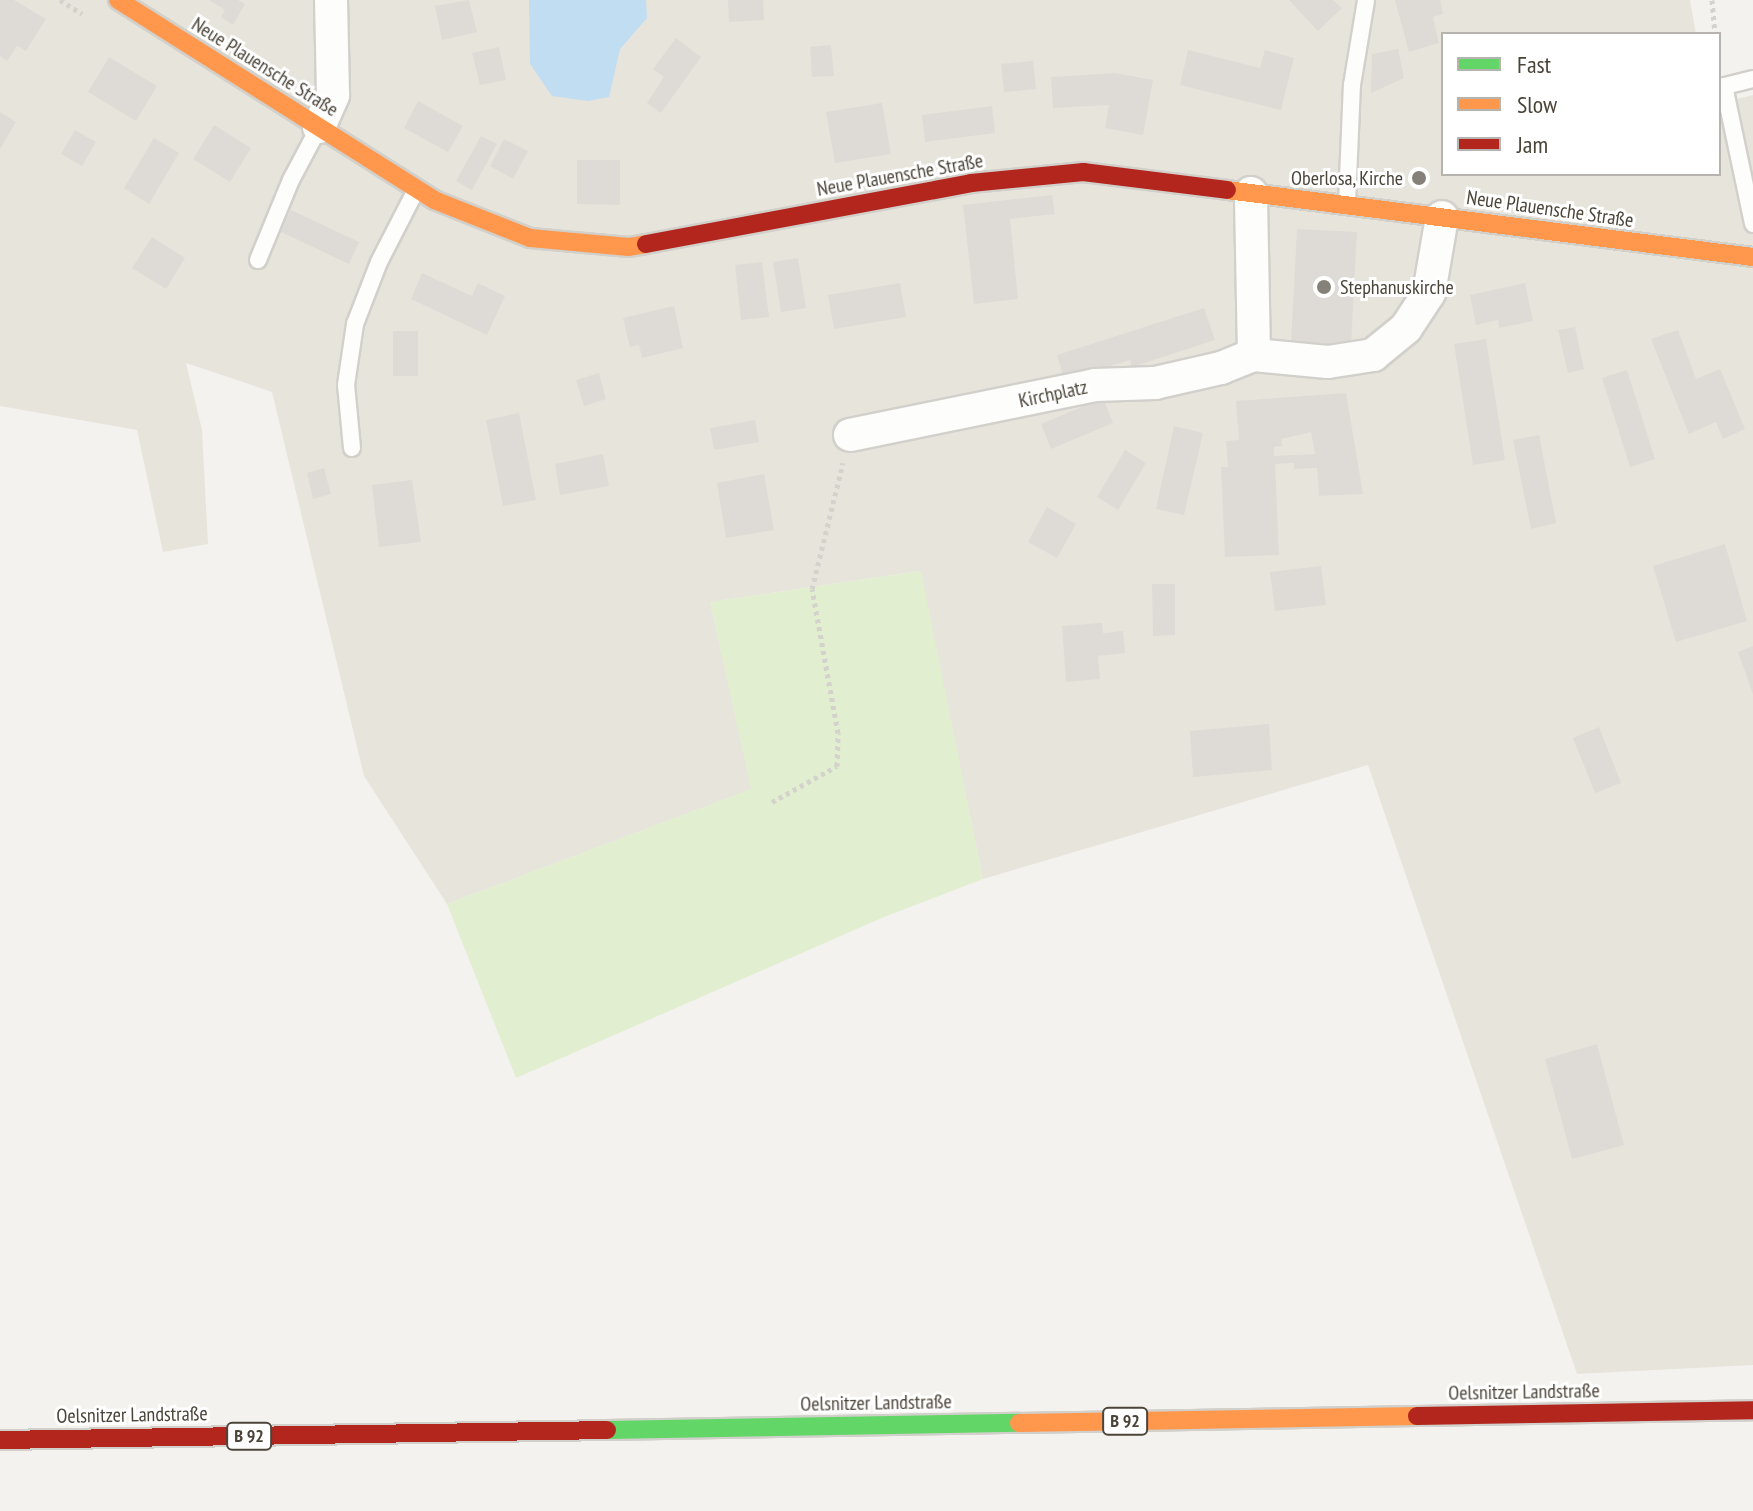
<!DOCTYPE html>
<html>
<head>
<meta charset="utf-8">
<style>
  body { margin:0 }
  #map { position:relative; width:1753px; height:1511px; overflow:hidden; background:#f4f2ee; font-family:"PT Sans Narrow",sans-serif }
  div>[style] { position:absolute }
  [style*='--x'] { left:calc(var(--x)*1px); top:calc(var(--y)*1px); width:calc(var(--w)*1px); rotate:calc(var(--a)*1deg) }
  .residential>* { inset:0; background:#e7e4dc }
  .green>* { inset:0; background:#e1eecf }
  .water>* { inset:0; background:#c0ddf1 }
  .building>* { inset:0; background:#dedbd6 }
  .path>* { height:5px; margin-top:-2.5px; transform-origin:0; background:repeating-linear-gradient(90deg,#d3d2cc 0 4px,transparent 0 8px) }
  .roads { filter:drop-shadow(2px 0 #d2d0cb) drop-shadow(-2px 0 #d2d0cb) drop-shadow(0 2px #d2d0cb) drop-shadow(0 -2px #d2d0cb) }
  .lane>* { height:16px; margin:-8px; padding:0 8px; transform-origin:8px; border-radius:8px; background:#fdfdfc }
  .street>* { height:32px; margin:-16px; padding:0 16px; transform-origin:16px; border-radius:16px; background:#fdfdfc }
  .fast>* { height:18px; margin:-9px; padding:0 9px; transform-origin:9px; border-radius:9px; background:#63d668 }
  .slow>* { height:18px; margin:-9px; padding:0 9px; transform-origin:9px; border-radius:9px; background:#ff974d }
  .jam>* { height:18px; margin:-9px; padding:0 9px; transform-origin:9px; border-radius:9px; background:#b3261e }
  .dots>* { width:22px; height:22px; translate:-50% -50%; box-sizing:border-box; border:4px solid #fff; border-radius:50% }
  span { translate:-50% -50%; white-space:nowrap; text-align:center; line-height:1.15; -webkit-text-stroke:6px #fff; paint-order:stroke }
  .shield-label span { padding:2px 6px; background:#fff; border:2px solid; border-radius:6px; -webkit-text-stroke-width:0 }
  .shield-label { font-size:18px; color:#4b4439; font-weight:700 }
  .street-label { font-size:20px; color:#4b4439 }
  .poi-label { font-size:20px; color:#4b4439 }
  .right { translate:-100% -50%; text-align:right }
  .left { translate:0 -50%; text-align:left }
  .legend { position:absolute; left:1441px; top:32px; width:280px; height:144px; box-sizing:border-box; background:#fff; border:2px solid #b7b4b0; margin:0; padding:10px 14px; list-style:none; font-size:24px; color:#4b4439 }
  .legend li { display:flex; align-items:center; gap:16px; height:40px }
  .legend b { width:40px; border:2px solid #b7b4b0 }
</style>
</head>
<body>
<div id="map">
  <div class="residential">
    <i style="clip-path:polygon(0 0,1690px 0,1696px 34px,1443px 34px,1443px 174px,1719px 174px,1719px 103px,1753px 95px,1753px 1365px,1577px 1374px,1368px 765px,983px 879px,920px 571px,710px 602px,752px 789px,447px 904px,364px 776px,272px 392px,186px 363px,202px 430px,208px 544px,163px 552px,137px 430px,0 406px)"></i>
  </div>
  <div class="green">
    <i style="clip-path:polygon(921px 571px,983px 879px,884px 917px,516px 1078px,447px 904px,751px 789px,710px 602px)"></i>
  </div>
  <div class="water">
    <i style="clip-path:polygon(529px 0,646px 0,647px 18px,620px 49px,609px 97px,588px 101px,552px 96px,530px 64px)"></i>
  </div>
  <div class="building">
    <i style="clip-path:polygon(0 0,14px 0,46px 19px,26px 51px,17px 46px,7px 61px,0 56px)"></i>
    <i style="clip-path:polygon(209px 0,238px 0,245px 4px,233px 25px,221px 17px,225px 10px)"></i>
    <i style="clip-path:polygon(469px 0,477px 32px,442px 40px,435px 6px)"></i>
    <i style="clip-path:polygon(728px 0,763px 0,764px 20px,729px 22px)"></i>
    <i style="clip-path:polygon(1289px 0,1333px 0,1342px 8px,1318px 31px)"></i>
    <i style="clip-path:polygon(1395px 0,1440px 0,1443px 14px,1433px 17px,1439px 43px,1409px 52px)"></i>
    <i style="clip-path:polygon(676px 38px,701px 57px,661px 113px,647px 103px,664px 77px,653px 69px)"></i>
    <i style="clip-path:polygon(831px 45px,834px 76px,812px 77px,810px 47px)"></i>
    <i style="clip-path:polygon(499px 47px,506px 80px,480px 85px,472px 53px)"></i>
    <i style="clip-path:polygon(1398px 49px,1404px 78px,1371px 93px,1372px 54px)"></i>
    <i style="clip-path:polygon(1188px 50px,1260px 68px,1265px 50px,1294px 58px,1281px 110px,1180px 85px)"></i>
    <i style="clip-path:polygon(109px 57px,157px 86px,136px 121px,88px 92px)"></i>
    <i style="clip-path:polygon(1033px 61px,1036px 89px,1004px 92px,1001px 64px)"></i>
    <i style="clip-path:polygon(1115px 73px,1153px 80px,1143px 135px,1105px 128px,1109px 105px,1053px 108px,1051px 77px)"></i>
    <i style="clip-path:polygon(418px 101px,463px 126px,448px 152px,404px 128px)"></i>
    <i style="clip-path:polygon(882px 103px,891px 154px,835px 163px,826px 112px)"></i>
    <i style="clip-path:polygon(992px 106px,995px 133px,925px 142px,922px 115px)"></i>
    <i style="clip-path:polygon(0 112px,16px 122px,0 149px)"></i>
    <i style="clip-path:polygon(214px 125px,251px 148px,230px 182px,193px 159px)"></i>
    <i style="clip-path:polygon(75px 130px,96px 142px,82px 166px,61px 154px)"></i>
    <i style="clip-path:polygon(481px 136px,497px 144px,472px 190px,456px 181px)"></i>
    <i style="clip-path:polygon(154px 138px,179px 153px,149px 204px,124px 188px)"></i>
    <i style="clip-path:polygon(504px 139px,528px 151px,513px 179px,490px 166px)"></i>
    <i style="clip-path:polygon(577px 160px,620px 160px,620px 205px,577px 204px)"></i>
    <i style="clip-path:polygon(1052px 195px,1055px 214px,1010px 219px,1018px 299px,974px 304px,963px 205px)"></i>
    <i style="clip-path:polygon(291px 210px,359px 242px,349px 264px,281px 232px)"></i>
    <i style="clip-path:polygon(1297px 229px,1357px 232px,1351px 345px,1291px 342px)"></i>
    <i style="clip-path:polygon(152px 237px,185px 258px,166px 289px,132px 268px)"></i>
    <i style="clip-path:polygon(798px 258px,806px 308px,781px 312px,773px 262px)"></i>
    <i style="clip-path:polygon(762px 262px,769px 317px,741px 320px,735px 265px)"></i>
    <i style="clip-path:polygon(422px 273px,472px 296px,478px 283px,505px 296px,487px 335px,411px 299px)"></i>
    <i style="clip-path:polygon(900px 283px,906px 317px,834px 329px,828px 295px)"></i>
    <i style="clip-path:polygon(1525px 283px,1533px 321px,1499px 328px,1498px 320px,1476px 325px,1470px 295px)"></i>
    <i style="clip-path:polygon(674px 306px,683px 348px,642px 358px,639px 345px,630px 347px,623px 318px)"></i>
    <i style="clip-path:polygon(1204px 308px,1215px 340px,1132px 367px,1130px 360px,1064px 379px,1057px 355px)"></i>
    <i style="clip-path:polygon(1575px 327px,1584px 369px,1568px 373px,1558px 330px)"></i>
    <i style="clip-path:polygon(1678px 330px,1696px 379px,1720px 369px,1745px 429px,1723px 439px,1716px 422px,1689px 434px,1651px 339px)"></i>
    <i style="clip-path:polygon(393px 331px,418px 331px,418px 376px,393px 376px)"></i>
    <i style="clip-path:polygon(1486px 339px,1505px 460px,1473px 465px,1454px 344px)"></i>
    <i style="clip-path:polygon(1627px 370px,1655px 459px,1630px 467px,1602px 378px)"></i>
    <i style="clip-path:polygon(599px 373px,606px 399px,584px 406px,576px 380px)"></i>
    <i style="clip-path:polygon(evenodd,1346px 393px,1363px 494px,1319px 496px,1317px 468px,1294px 469px,1294px 463px,1275px 464px,1279px 555px,1225px 557px,1221px 467px,1228px 467px,1226px 441px,1239px 440px,1236px 401px,1346px 393px,1311px 432px,1315px 454px,1274px 456px,1274px 447px,1282px 446px,1281px 439px,1311px 432px)"></i>
    <i style="clip-path:polygon(1103px 398px,1113px 423px,1051px 449px,1041px 424px)"></i>
    <i style="clip-path:polygon(519px 413px,536px 500px,503px 506px,486px 420px)"></i>
    <i style="clip-path:polygon(755px 420px,759px 442px,714px 450px,710px 428px)"></i>
    <i style="clip-path:polygon(1174px 426px,1203px 433px,1184px 515px,1156px 509px)"></i>
    <i style="clip-path:polygon(1539px 435px,1556px 523px,1531px 529px,1513px 440px)"></i>
    <i style="clip-path:polygon(1125px 450px,1146px 463px,1118px 510px,1097px 497px)"></i>
    <i style="clip-path:polygon(603px 454px,609px 486px,560px 495px,555px 464px)"></i>
    <i style="clip-path:polygon(324px 468px,331px 494px,313px 499px,307px 473px)"></i>
    <i style="clip-path:polygon(764px 474px,774px 530px,726px 538px,717px 483px)"></i>
    <i style="clip-path:polygon(412px 480px,421px 542px,379px 547px,372px 485px)"></i>
    <i style="clip-path:polygon(1047px 507px,1076px 524px,1057px 558px,1028px 542px)"></i>
    <i style="clip-path:polygon(1725px 544px,1747px 621px,1676px 642px,1653px 566px)"></i>
    <i style="clip-path:polygon(1321px 566px,1326px 605px,1275px 611px,1270px 572px)"></i>
    <i style="clip-path:polygon(1152px 584px,1175px 584px,1175px 635px,1153px 636px)"></i>
    <i style="clip-path:polygon(1102px 623px,1103px 633px,1123px 631px,1125px 653px,1098px 656px,1100px 679px,1066px 682px,1062px 626px)"></i>
    <i style="clip-path:polygon(1753px 646px,1753px 694px,1738px 652px)"></i>
    <i style="clip-path:polygon(1269px 724px,1272px 770px,1193px 777px,1190px 731px)"></i>
    <i style="clip-path:polygon(1599px 727px,1621px 783px,1595px 793px,1573px 738px)"></i>
    <i style="clip-path:polygon(1597px 1044px,1624px 1145px,1572px 1159px,1545px 1059px)"></i>
  </div>
  <div class="path">
    <i style="--x:60;--y:0;--w:26;--a:32"></i>
    <i style="--x:1712;--y:0;--w:34;--a:85"></i>
    <i style="--x:772;--y:802;--w:74;--a:-29"></i>
    <i style="--x:837;--y:766;--w:33;--a:-88"></i>
    <i style="--x:838;--y:733;--w:146;--a:-100.2"></i>
    <i style="--x:812;--y:589;--w:130;--a:-76.2"></i>
  </div>
  <div class="roads">
    <div class="lane">
      <i style="--x:1753;--y:79;--w:30;--a:166"></i>
      <i style="--x:1724;--y:86;--w:141;--a:78.1"></i>
      <i style="--x:1347;--y:203;--w:118;--a:-87.6"></i>
      <i style="--x:1352;--y:85;--w:86;--a:-80.6"></i>
      <i style="--x:258;--y:260;--w:87;--a:-67.6"></i>
      <i style="--x:291;--y:180;--w:58;--a:-62.1"></i>
      <i style="--x:352;--y:448;--w:63;--a:-95.4"></i>
      <i style="--x:346;--y:385;--w:62;--a:-81.6"></i>
      <i style="--x:355;--y:324;--w:66;--a:-68.8"></i>
      <i style="--x:379;--y:262;--w:79;--a:-62.8"></i>
    </div>
    <div class="street">
      <i style="--x:319;--y:127;--w:35;--a:-66"></i>
      <i style="--x:333;--y:95;--w:95;--a:-91.2"></i>
      <i style="--x:1254;--y:355;--w:74;--a:5.4"></i>
      <i style="--x:1328;--y:362;--w:46;--a:-8.8"></i>
      <i style="--x:1373;--y:355;--w:43;--a:-39.3"></i>
      <i style="--x:1406;--y:328;--w:42;--a:-56.7"></i>
      <i style="--x:1429;--y:293;--w:77;--a:-80.3"></i>
      <i style="--x:850;--y:435;--w:250;--a:-11.5"></i>
      <i style="--x:1095;--y:385;--w:60;--a:-1.9"></i>
      <i style="--x:1155;--y:383;--w:68;--a:-12.8"></i>
      <i style="--x:1221;--y:368;--w:35;--a:-22"></i>
      <i style="--x:1254;--y:355;--w:162;--a:-91.1"></i>
    </div>
    <div class="fast">
      <i style="--x:607;--y:1430;--w:412;--a:-1"></i>
    </div>
    <div class="slow">
      <i style="--x:118;--y:0;--w:374;--a:32.3"></i>
      <i style="--x:434;--y:200;--w:103;--a:21.6"></i>
      <i style="--x:530;--y:238;--w:99;--a:5.2"></i>
      <i style="--x:629;--y:247;--w:17;--a:-10"></i>
      <i style="--x:1227;--y:190;--w:530;--a:7.26"></i>
      <i style="--x:1019;--y:1423;--w:398;--a:-1"></i>
    </div>
    <div class="jam">
      <i style="--x:646;--y:244;--w:331;--a:-10.6"></i>
      <i style="--x:971;--y:183;--w:113;--a:-5.6"></i>
      <i style="--x:1083;--y:172;--w:145;--a:7.1"></i>
      <i style="--x:1417;--y:1416;--w:336;--a:-1"></i>
      <i style="--x:0;--y:1440;--w:607;--a:-0.94"></i>
    </div>
  </div>
  <div class="dots">
    <i style="left:1419px;top:178px;background:#868178"></i>
    <i style="left:1324px;top:287px;background:#868178"></i>
  </div>
  <div class="shield-label">
    <span style="left:1125px;top:1421px">B 92</span>
    <span style="left:249px;top:1436px">B 92</span>
  </div>
  <div class="street-label">
    <span style="left:265px;top:67px;rotate:32deg">Neue Plauensche Straße</span>
    <span style="left:900px;top:175px;rotate:-10deg">Neue Plauensche Straße</span>
    <span style="left:1550px;top:209px;rotate:8deg">Neue Plauensche Straße</span>
    <span style="left:1053px;top:394px;rotate:-12deg">Kirchplatz</span>
    <span style="left:1524px;top:1392px;rotate:-1deg">Oelsnitzer Landstraße</span>
    <span style="left:876px;top:1403px;rotate:-1deg">Oelsnitzer Landstraße</span>
    <span style="left:132px;top:1415px;rotate:-1deg">Oelsnitzer Landstraße</span>
  </div>
  <div class="poi-label">
    <span class="right" style="left:1403px;top:178px">Oberlosa, Kirche</span>
    <span class="left" style="left:1340px;top:287px">Stephanuskirche</span>
  </div>
  <ul class="legend">
  <li><b style="height:10px;background:#63d668"></b>Fast</li>
  <li><b style="height:10px;background:#ff974d"></b>Slow</li>
  <li><b style="height:10px;background:#b3261e"></b>Jam</li>
  </ul>
</div>
</body>
</html>
